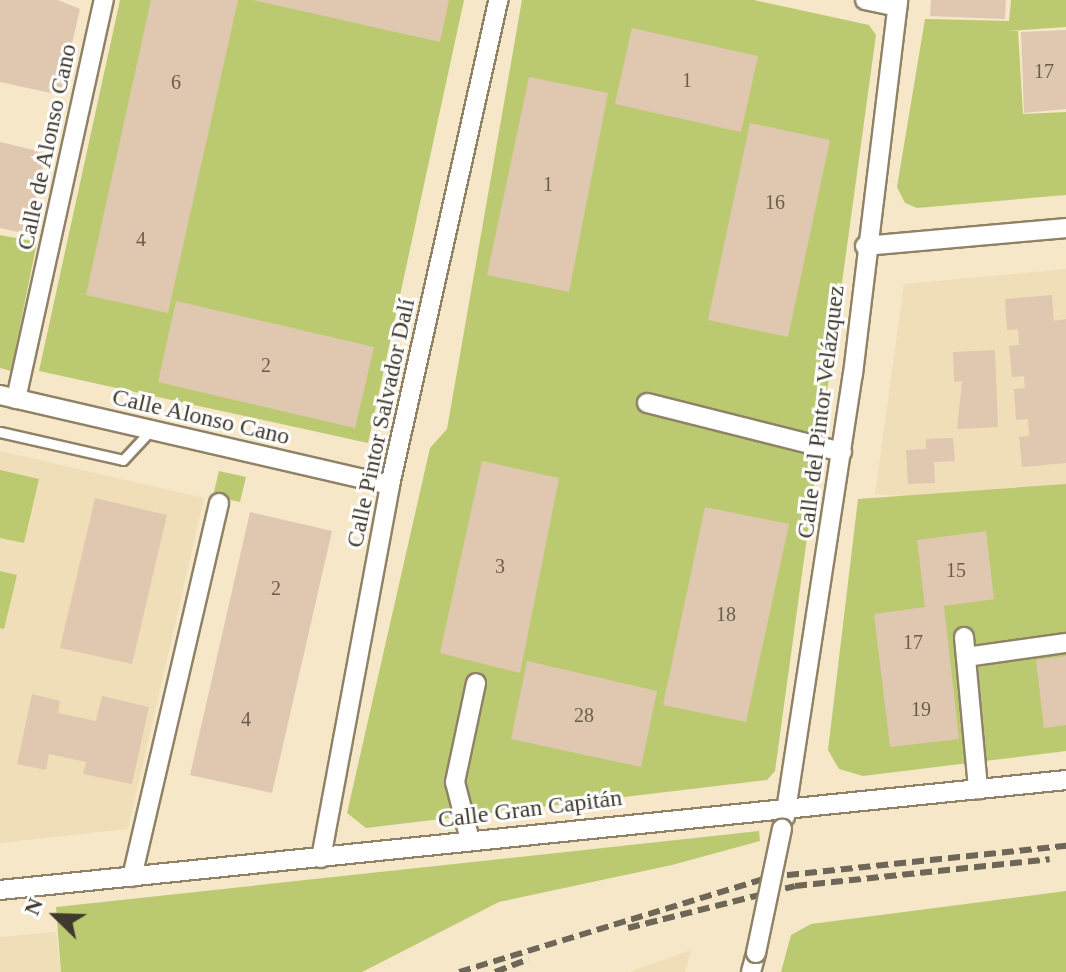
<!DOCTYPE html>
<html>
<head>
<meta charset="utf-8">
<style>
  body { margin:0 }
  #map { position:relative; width:1066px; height:972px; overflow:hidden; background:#f6e7c9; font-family:"Times New Roman",serif }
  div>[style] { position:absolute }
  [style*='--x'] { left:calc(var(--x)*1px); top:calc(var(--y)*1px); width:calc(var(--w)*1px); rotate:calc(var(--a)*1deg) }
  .built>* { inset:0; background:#f0deb9 }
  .green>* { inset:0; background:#bbca70 }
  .building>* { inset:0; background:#dfc8af }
  .roads { filter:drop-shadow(2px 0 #8f8266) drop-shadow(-2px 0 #8f8266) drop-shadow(0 2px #8f8266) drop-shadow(0 -2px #8f8266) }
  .lane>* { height:9px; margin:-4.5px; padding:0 4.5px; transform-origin:4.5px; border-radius:4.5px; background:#fff }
  .street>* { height:18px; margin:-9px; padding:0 9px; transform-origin:9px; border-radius:9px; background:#fff }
  .rail>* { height:6px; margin-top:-3px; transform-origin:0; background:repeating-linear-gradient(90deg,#6e6656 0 12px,transparent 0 18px) }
  .bridges { filter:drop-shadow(2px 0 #8f8266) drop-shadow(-2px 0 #8f8266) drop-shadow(0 2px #8f8266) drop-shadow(0 -2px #8f8266) }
  .street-bridge>* { height:18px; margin:-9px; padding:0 9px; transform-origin:9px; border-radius:9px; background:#fff }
  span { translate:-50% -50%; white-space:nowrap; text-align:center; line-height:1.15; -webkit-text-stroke:6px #fff; paint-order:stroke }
  .number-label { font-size:20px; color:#685e4e }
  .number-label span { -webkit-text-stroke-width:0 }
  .street-label { font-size:24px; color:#403a2e }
  .north { position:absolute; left:16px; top:876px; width:80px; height:80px; -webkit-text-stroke:6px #fff; paint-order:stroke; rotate:293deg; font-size:22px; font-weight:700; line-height:32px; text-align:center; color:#403a2e }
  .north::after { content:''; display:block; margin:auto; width:28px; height:36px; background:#403a2e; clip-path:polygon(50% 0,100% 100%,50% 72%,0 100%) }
</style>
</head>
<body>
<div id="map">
  <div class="built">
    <i style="clip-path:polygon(1066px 269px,1066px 484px,930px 498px,875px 494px,904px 284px)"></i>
    <i style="clip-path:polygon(0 451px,204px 498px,128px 829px,0 843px)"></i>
    <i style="clip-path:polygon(56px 932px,61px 972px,0 972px,0 937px)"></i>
    <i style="clip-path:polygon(691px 950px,685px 972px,630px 972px)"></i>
  </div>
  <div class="green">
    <i style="clip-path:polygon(120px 0,464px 0,368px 443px,39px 371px)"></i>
    <i style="clip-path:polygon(522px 0,754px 0,869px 25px,876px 35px,775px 771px,767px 780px,366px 828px,347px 813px,430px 448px,447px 429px)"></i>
    <i style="clip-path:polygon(1011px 0,1066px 0,1066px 27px,1008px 31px,1018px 31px,1023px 114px,1066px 112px,1066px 195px,917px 208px,905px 203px,897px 187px,925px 19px,1009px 21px)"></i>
    <i style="clip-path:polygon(0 235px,37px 242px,11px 371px,0 368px)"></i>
    <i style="clip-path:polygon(0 470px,39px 479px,24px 543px,0 538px)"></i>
    <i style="clip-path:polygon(219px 471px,246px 477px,240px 502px,213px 496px)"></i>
    <i style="clip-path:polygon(1066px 484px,1066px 751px,863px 776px,839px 769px,828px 750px,858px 499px)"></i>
    <i style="clip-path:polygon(0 571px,17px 575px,4px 629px,0 628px)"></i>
    <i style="clip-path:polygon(759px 831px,760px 841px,672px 865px,499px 902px,362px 972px,61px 972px,56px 907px)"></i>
    <i style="clip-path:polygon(1066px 891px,1066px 972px,781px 972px,791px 935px,811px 924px)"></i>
  </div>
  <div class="building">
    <i style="clip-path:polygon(0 0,58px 0,80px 9px,60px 95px,0 82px)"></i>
    <i style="clip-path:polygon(151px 0,238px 0,168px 313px,86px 295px)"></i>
    <i style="clip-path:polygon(253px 0,449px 0,440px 42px)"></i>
    <i style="clip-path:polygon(931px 0,1006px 0,1005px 19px,930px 16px)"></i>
    <i style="clip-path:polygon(632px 28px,758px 56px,741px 132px,615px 104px)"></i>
    <i style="clip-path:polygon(1066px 30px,1066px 109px,1024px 113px,1021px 32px)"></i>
    <i style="clip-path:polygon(529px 77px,608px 93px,569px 292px,487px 275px)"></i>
    <i style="clip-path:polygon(750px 123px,830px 140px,788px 337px,708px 320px)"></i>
    <i style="clip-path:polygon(0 142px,46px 153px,27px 234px,0 228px)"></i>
    <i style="clip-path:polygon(1052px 295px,1054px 321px,1066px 319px,1066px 463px,1022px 467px,1019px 437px,1029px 436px,1028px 419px,1016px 420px,1014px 389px,1025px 388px,1024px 376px,1012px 377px,1009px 346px,1019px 345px,1018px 329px,1007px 330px,1005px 299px)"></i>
    <i style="clip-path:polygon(176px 301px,374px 347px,355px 428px,158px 382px)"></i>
    <i style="clip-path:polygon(995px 350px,998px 427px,957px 429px,962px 381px,954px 382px,953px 352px)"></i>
    <i style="clip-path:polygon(953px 438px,955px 461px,934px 462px,935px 483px,908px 484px,906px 450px,926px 449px,926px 439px)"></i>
    <i style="clip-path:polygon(482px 461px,559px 478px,520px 673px,440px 653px)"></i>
    <i style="clip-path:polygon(95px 498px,167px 515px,132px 664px,60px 648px)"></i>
    <i style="clip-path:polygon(705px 507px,789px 524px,746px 722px,663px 705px)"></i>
    <i style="clip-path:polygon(250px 512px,332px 531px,272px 793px,190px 775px)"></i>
    <i style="clip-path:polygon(986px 531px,994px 599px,944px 606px,959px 739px,890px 747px,874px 614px,925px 607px,917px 540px)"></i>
    <i style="clip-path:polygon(1066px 656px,1066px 725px,1044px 728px,1036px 660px)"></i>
    <i style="clip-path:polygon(527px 661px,657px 691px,641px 767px,511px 739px)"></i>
    <i style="clip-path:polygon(32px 694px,60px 701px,58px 713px,96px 721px,102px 696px,149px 707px,132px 784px,83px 774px,86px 762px,49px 754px,46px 770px,17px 764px)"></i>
  </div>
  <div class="roads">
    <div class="lane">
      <i style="--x:0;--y:432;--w:126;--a:12.8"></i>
      <i style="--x:123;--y:460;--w:41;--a:-47"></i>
    </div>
    <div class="street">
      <i style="--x:865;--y:0;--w:33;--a:12"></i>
      <i style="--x:865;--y:246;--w:202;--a:-5.1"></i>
      <i style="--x:0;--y:395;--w:400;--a:13"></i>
      <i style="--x:16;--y:399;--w:409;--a:-77.6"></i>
      <i style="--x:647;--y:403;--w:201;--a:14.1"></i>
      <i style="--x:964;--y:637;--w:153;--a:84.7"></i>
      <i style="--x:966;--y:657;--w:101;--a:-8"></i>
      <i style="--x:785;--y:817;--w:448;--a:-81.3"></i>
      <i style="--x:853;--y:374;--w:377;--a:-83.1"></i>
      <i style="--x:470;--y:840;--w:60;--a:-104.5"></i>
      <i style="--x:455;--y:782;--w:101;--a:-78"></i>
      <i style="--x:321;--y:858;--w:379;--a:-79.5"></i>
      <i style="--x:390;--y:485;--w:497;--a:-77.4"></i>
      <i style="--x:132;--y:877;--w:384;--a:-76.9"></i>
      <i style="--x:0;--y:890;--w:1072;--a:-5.89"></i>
      <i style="--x:751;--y:972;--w:20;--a:-75"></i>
    </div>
  </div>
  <div class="rail">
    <i style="--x:628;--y:928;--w:172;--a:-14.1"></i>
    <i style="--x:795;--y:886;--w:256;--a:-6"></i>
    <i style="--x:459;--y:972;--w:324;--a:-17"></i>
    <i style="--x:769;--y:877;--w:299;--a:-6"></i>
    <i style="--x:495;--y:972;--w:36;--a:-21"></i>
  </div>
  <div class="bridges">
    <div class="street-bridge">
      <i style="--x:756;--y:953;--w:127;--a:-78.2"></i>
    </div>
  </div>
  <div class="number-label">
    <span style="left:1044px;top:71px">17</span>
    <span style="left:687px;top:80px">1</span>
    <span style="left:176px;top:82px">6</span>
    <span style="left:548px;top:184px">1</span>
    <span style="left:775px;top:202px">16</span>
    <span style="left:141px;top:239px">4</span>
    <span style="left:266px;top:365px">2</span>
    <span style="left:500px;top:566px">3</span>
    <span style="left:956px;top:570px">15</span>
    <span style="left:276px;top:588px">2</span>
    <span style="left:726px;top:614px">18</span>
    <span style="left:913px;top:642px">17</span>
    <span style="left:921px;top:709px">19</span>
    <span style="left:584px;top:715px">28</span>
    <span style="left:246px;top:719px">4</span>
  </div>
  <div class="street-label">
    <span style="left:47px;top:147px;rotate:-78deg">Calle de Alonso Cano</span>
    <span style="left:821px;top:412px;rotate:-83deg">Calle del Pintor Velázquez</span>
    <span style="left:201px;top:417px;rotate:13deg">Calle Alonso Cano</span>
    <span style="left:381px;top:423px;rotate:-78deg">Calle Pintor Salvador Dalí</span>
    <span style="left:530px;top:809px;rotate:-7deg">Calle Gran Capitán</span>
  </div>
  <div class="north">N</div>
</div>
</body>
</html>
